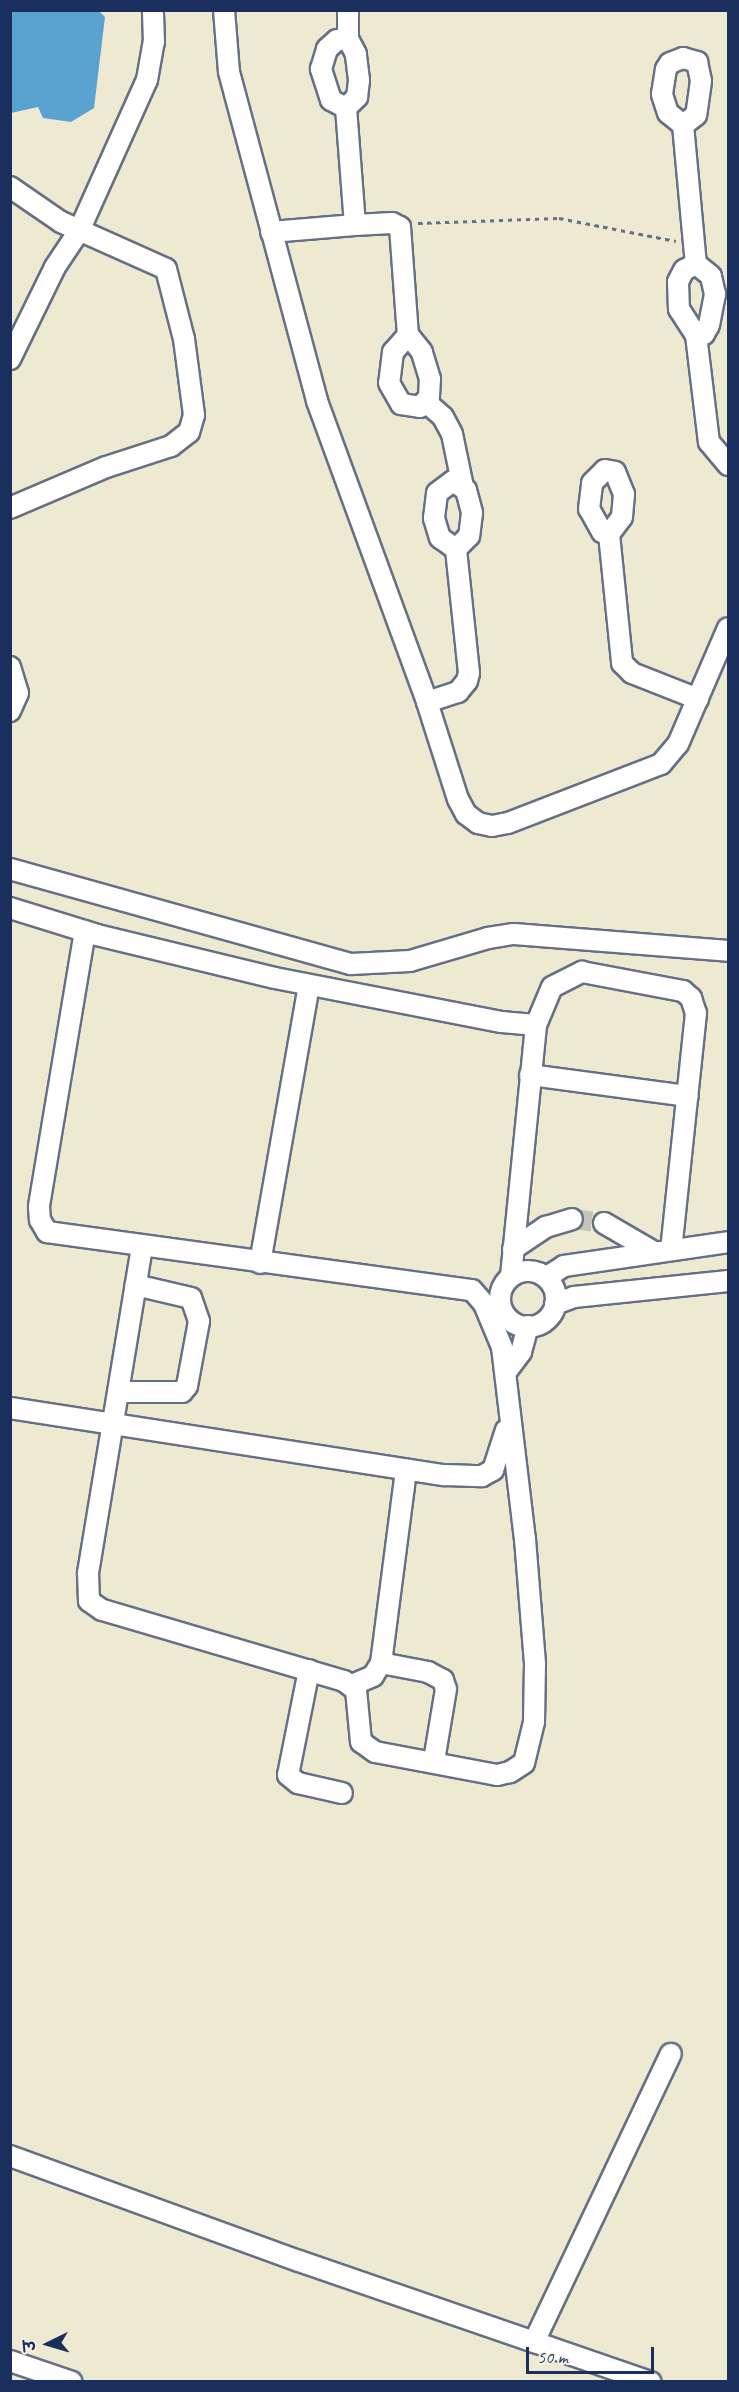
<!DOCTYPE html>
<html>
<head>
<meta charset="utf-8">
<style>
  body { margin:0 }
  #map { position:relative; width:739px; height:2392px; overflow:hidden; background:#eee9d1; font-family:Caveat,"Playpen Sans Deva",sans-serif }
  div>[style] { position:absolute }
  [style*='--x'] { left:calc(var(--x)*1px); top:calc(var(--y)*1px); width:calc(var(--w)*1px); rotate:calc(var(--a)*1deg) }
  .water>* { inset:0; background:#5aa3d1 }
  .minor-tunnel>* { height:20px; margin-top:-10px; transform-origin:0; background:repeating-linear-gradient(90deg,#c4c4ba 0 20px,transparent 0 30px) }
  .path>* { height:3px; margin-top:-1.5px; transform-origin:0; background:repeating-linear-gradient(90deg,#657086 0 4.5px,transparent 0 9px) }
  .roads { filter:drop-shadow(2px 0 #657086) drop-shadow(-2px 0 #657086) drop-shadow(0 2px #657086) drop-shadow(0 -2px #657086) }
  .minor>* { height:20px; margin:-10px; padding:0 10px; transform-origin:10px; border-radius:10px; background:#fff }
  .minor>.ring { margin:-10px; padding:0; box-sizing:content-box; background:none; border:20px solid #fff; border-radius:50% }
  span { translate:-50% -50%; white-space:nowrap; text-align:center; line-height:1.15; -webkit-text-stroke:4.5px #f7f3e8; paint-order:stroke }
  .frame { position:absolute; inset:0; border:12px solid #1b2f5e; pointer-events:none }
  .north { position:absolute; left:18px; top:2314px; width:60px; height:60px; -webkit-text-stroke:4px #f7f3e8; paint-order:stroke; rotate:265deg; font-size:16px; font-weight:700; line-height:24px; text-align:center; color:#1b2f5e }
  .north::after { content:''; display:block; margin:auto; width:21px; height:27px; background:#1b2f5e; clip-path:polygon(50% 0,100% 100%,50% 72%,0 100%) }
  .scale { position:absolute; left:526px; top:2347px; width:128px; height:27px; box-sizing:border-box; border:3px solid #1b2f5e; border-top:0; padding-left:8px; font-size:18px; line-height:21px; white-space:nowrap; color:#1b2f5e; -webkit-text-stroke:4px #f7f3e8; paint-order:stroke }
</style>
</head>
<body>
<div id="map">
  <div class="water">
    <i style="clip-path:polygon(10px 11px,99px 11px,105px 17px,94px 108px,71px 122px,43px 118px,38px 107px,11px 113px)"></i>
  </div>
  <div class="minor-tunnel">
    <i style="--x:572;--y:1219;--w:32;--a:7"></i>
  </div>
  <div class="path">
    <i style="--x:418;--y:223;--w:141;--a:-2"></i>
    <i style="--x:559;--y:218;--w:119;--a:11.1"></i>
  </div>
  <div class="roads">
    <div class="minor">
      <i style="--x:224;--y:10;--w:62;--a:85.4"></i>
      <i style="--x:229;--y:72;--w:341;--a:75"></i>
      <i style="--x:317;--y:401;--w:320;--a:69.9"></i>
      <i style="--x:427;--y:702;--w:102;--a:72.3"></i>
      <i style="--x:458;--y:799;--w:17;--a:62"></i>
      <i style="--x:466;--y:814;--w:15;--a:37"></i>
      <i style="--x:478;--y:823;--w:14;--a:12"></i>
      <i style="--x:492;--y:826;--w:16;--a:-11"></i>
      <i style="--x:508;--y:823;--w:164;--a:-21.1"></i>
      <i style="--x:661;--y:764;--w:26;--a:-50"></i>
      <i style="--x:678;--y:744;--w:126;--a:-66.7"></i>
      <i style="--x:683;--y:58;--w:15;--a:16"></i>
      <i style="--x:697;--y:62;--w:19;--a:78"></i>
      <i style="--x:701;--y:81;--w:34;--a:98"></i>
      <i style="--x:696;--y:115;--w:16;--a:142"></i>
      <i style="--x:683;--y:125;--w:19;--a:-141"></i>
      <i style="--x:668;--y:113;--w:20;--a:-108"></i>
      <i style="--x:662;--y:94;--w:25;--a:-81"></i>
      <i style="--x:666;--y:69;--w:7;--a:-56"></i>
      <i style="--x:670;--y:63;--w:14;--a:-21"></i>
      <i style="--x:346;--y:108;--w:16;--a:-45"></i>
      <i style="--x:357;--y:97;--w:17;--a:-83"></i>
      <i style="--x:359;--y:80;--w:26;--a:-97"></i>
      <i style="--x:356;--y:54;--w:17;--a:-118"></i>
      <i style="--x:348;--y:39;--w:29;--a:-90"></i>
      <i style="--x:346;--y:108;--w:17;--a:-152"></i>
      <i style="--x:331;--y:100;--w:33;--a:-108"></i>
      <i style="--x:321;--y:69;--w:21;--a:-73"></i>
      <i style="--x:327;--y:49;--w:13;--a:-42"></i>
      <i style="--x:337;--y:40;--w:11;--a:-5"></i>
      <i style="--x:683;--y:125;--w:140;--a:84.7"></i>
      <i style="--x:10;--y:187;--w:62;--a:34.5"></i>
      <i style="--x:61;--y:222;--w:115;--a:24.1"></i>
      <i style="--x:166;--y:269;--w:72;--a:75.6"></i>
      <i style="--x:184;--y:339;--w:77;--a:82.5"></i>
      <i style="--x:194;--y:415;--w:18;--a:106"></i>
      <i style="--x:189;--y:432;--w:23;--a:142"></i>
      <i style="--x:171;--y:446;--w:68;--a:162.1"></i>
      <i style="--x:106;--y:467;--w:104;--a:156.9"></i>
      <i style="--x:355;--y:225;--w:37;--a:-3"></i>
      <i style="--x:392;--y:223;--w:9;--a:27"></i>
      <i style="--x:400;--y:227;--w:108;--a:85.8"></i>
      <i style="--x:408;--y:335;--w:23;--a:131"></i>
      <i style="--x:393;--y:352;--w:31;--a:97"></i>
      <i style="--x:389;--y:383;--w:24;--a:60"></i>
      <i style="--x:401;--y:404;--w:19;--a:9"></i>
      <i style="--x:420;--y:407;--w:13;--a:-48"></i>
      <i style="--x:429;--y:397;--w:18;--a:-87"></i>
      <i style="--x:430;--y:379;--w:28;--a:-107"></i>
      <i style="--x:422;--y:352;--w:22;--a:-129"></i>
      <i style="--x:271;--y:232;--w:84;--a:-4.8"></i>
      <i style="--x:355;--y:225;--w:117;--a:-94.4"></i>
      <i style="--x:696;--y:264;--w:13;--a:153"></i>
      <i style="--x:684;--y:270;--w:13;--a:117"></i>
      <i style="--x:678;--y:282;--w:27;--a:88"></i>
      <i style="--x:679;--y:309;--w:31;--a:57"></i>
      <i style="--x:696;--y:335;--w:108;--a:83.1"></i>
      <i style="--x:709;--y:442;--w:30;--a:50"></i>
      <i style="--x:696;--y:335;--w:8;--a:-7"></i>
      <i style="--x:704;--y:334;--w:10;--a:-61"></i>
      <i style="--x:709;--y:325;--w:32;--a:-79"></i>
      <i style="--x:715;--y:294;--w:18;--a:-103"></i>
      <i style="--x:711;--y:276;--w:19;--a:-141"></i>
      <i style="--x:10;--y:359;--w:102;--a:-63.9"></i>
      <i style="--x:55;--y:267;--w:43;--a:-56.3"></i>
      <i style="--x:79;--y:231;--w:166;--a:-65.8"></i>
      <i style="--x:147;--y:80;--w:39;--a:-80"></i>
      <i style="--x:154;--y:42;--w:32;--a:-92"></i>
      <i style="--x:427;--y:403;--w:21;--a:41"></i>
      <i style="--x:443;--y:417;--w:19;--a:62"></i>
      <i style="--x:452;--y:434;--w:54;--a:78.3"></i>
      <i style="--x:605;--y:470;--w:10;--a:11"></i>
      <i style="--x:615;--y:472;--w:24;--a:68"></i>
      <i style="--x:624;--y:494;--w:23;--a:95"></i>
      <i style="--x:622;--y:517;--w:21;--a:127"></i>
      <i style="--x:609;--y:534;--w:7;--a:-164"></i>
      <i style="--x:602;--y:532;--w:26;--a:-119"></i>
      <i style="--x:589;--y:509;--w:26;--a:-83"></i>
      <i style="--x:592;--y:483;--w:18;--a:-45"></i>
      <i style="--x:609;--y:534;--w:130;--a:84.2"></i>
      <i style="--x:622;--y:663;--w:14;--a:45"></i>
      <i style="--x:632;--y:673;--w:71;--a:21.5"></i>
      <i style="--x:10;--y:667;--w:27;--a:73"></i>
      <i style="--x:18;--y:693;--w:20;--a:114"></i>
      <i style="--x:427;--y:702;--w:33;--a:-18"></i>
      <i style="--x:458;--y:692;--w:14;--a:-51"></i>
      <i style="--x:467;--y:681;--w:8;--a:-76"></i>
      <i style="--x:469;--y:673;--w:125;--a:-96"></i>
      <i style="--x:456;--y:549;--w:19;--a:-145"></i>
      <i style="--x:440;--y:538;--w:21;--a:-107"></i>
      <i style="--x:434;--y:518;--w:25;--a:-83"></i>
      <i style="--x:437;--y:493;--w:20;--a:-37"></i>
      <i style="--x:453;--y:481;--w:16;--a:35"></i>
      <i style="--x:466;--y:490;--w:24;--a:75"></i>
      <i style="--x:472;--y:513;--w:23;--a:97"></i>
      <i style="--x:469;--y:536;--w:18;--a:135"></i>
      <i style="--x:10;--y:869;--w:354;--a:15.6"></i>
      <i style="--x:351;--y:964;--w:59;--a:-2.9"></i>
      <i style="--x:410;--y:961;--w:81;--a:-16.4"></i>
      <i style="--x:488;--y:938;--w:26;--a:-9"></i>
      <i style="--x:514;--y:934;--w:215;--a:4.5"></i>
      <i style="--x:10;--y:908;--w:91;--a:17.2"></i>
      <i style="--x:97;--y:935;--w:183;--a:13.6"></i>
      <i style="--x:275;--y:978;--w:231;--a:11"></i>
      <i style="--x:502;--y:1022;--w:34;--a:5"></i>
      <i style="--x:536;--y:1025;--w:41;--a:-67.2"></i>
      <i style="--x:552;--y:987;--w:34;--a:-27"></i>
      <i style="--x:582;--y:972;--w:103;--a:10.7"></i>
      <i style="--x:683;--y:991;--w:11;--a:41"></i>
      <i style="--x:691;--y:998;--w:16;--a:72"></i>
      <i style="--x:696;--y:1013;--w:238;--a:96"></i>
      <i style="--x:85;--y:931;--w:280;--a:99.5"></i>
      <i style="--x:39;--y:1207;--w:13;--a:86"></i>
      <i style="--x:40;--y:1220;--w:14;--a:60"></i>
      <i style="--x:47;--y:1232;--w:429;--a:7.8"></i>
      <i style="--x:472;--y:1290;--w:18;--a:49"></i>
      <i style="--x:484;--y:1304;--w:47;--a:67.3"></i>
      <i style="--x:502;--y:1347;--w:193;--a:83.2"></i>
      <i style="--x:525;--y:1539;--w:125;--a:85.4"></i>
      <i style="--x:535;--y:1664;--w:58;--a:91"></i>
      <i style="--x:534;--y:1722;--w:42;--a:103.7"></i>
      <i style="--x:524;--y:1763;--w:17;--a:147"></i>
      <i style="--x:510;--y:1772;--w:13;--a:167"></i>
      <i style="--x:497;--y:1775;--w:124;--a:-169.3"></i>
      <i style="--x:375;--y:1752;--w:17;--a:-144"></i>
      <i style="--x:361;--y:1742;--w:52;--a:-95.5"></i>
      <i style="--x:356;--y:1690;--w:15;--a:-143"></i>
      <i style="--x:344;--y:1681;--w:252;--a:-163.6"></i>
      <i style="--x:102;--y:1610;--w:16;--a:-145"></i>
      <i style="--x:89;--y:1601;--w:28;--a:-92"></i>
      <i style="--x:88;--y:1573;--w:329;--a:-80.6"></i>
      <i style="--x:530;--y:1075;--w:159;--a:7.6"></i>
      <i style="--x:604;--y:1223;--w:58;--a:30.1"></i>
      <i style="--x:513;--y:1249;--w:40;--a:-34"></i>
      <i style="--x:546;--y:1227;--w:27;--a:-17"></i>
      <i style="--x:260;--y:1263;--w:281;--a:-80"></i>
      <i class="ring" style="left:500px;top:1271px;width:36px;height:36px"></i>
      <i style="--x:511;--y:1276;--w:252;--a:-84.3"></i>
      <i style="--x:547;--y:1277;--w:20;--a:-33"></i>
      <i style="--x:564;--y:1266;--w:166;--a:-8.3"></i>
      <i style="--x:555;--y:1304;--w:20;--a:-20"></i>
      <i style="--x:574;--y:1297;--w:155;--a:-5.9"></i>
      <i style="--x:506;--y:1372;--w:25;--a:-53"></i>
      <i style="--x:521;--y:1352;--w:27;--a:-75"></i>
      <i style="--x:119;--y:1392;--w:63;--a:0"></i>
      <i style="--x:182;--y:1392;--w:8;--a:-50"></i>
      <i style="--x:187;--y:1386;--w:66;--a:-79.5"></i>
      <i style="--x:199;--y:1321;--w:24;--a:-109"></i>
      <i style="--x:191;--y:1298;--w:57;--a:-166.9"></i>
      <i style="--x:10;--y:1408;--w:440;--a:8.8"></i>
      <i style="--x:445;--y:1475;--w:37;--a:2"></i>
      <i style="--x:482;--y:1476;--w:13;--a:-29"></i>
      <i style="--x:493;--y:1470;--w:42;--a:-72"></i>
      <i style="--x:381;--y:1663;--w:48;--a:10.8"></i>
      <i style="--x:428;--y:1672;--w:17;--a:28"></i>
      <i style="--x:443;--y:1680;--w:9;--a:72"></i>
      <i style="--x:446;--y:1689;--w:73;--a:99.5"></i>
      <i style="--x:309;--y:1670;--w:107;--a:101.3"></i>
      <i style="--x:288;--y:1775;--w:13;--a:39"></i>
      <i style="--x:298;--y:1783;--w:45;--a:12.8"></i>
      <i style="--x:352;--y:1685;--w:23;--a:-23"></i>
      <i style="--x:373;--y:1676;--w:15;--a:-58"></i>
      <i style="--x:381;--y:1663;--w:195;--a:-82.6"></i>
      <i style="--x:10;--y:2156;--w:307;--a:20"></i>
      <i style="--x:299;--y:2261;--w:372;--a:19"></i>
      <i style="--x:534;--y:2342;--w:319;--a:-64.6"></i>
      <i style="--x:10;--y:2361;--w:65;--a:18.7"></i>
    </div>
  </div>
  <div class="frame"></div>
  <div class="north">उ</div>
  <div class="scale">50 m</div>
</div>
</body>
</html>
